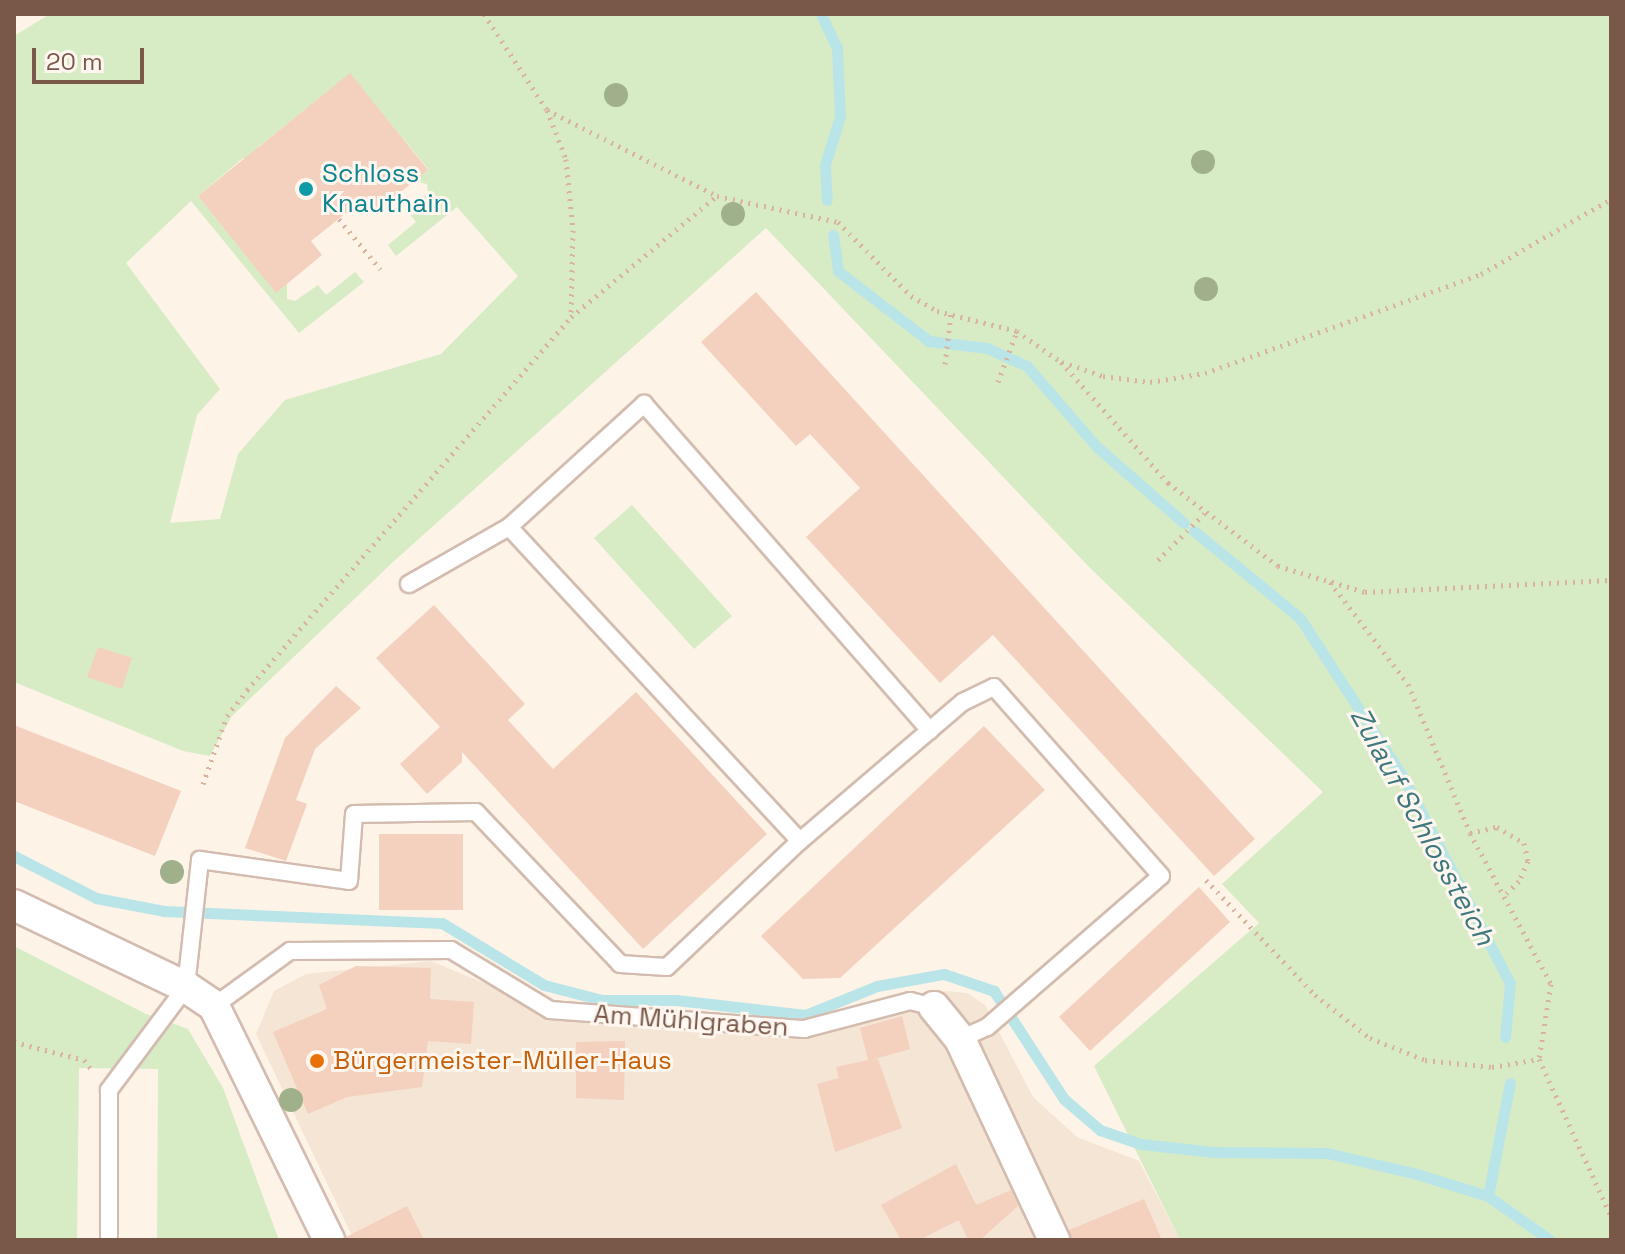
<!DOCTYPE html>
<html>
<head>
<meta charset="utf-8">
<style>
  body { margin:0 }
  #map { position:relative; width:1625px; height:1254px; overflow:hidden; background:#fdf3e7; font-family:"Space Grotesk",sans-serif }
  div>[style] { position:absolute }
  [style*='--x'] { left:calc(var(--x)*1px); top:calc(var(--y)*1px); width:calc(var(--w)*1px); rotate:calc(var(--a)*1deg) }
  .residential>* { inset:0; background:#f5e5d5 }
  .green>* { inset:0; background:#d7ecc5 }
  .stream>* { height:11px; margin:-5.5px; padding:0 5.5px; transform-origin:5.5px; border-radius:5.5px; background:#bae5e8 }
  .building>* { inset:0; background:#f4d0be }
  .path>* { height:5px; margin-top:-2.5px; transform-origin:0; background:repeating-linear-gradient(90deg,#d9b3a0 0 2px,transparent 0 8px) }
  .roads { filter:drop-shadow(2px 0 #d3bcaf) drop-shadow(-2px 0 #d3bcaf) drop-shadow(0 2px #d3bcaf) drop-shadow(0 -2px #d3bcaf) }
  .lane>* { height:16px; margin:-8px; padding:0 8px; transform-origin:8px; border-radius:8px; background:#fff }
  .street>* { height:30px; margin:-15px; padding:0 15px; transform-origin:15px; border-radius:15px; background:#fff }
  .trees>* { width:24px; height:24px; margin:-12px; border-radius:50%; background:#a0b08a }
  .dots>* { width:22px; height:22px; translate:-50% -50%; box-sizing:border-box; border:4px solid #fff7ef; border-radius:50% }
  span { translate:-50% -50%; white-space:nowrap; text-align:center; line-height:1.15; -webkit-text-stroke:6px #fff7ef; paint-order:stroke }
  .culture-label { font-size:26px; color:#0d838f }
  .left { translate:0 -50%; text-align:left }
  .street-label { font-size:26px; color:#79584a }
  .food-label { font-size:26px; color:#c56008 }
  .water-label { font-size:28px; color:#3c787e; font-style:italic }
  .frame { position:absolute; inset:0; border:16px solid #79584a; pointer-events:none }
  .scale { position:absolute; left:32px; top:48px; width:112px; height:36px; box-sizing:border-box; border:4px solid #79584a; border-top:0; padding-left:10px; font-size:24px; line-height:28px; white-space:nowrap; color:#79584a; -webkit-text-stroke:6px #fff7ef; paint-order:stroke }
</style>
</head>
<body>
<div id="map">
  <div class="residential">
    <i style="clip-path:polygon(431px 961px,491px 986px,549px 1019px,806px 1039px,917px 1008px,946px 991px,967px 993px,985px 1005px,1033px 1097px,1077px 1137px,1139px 1161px,1180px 1240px,354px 1240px,256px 1034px,274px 991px,306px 974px)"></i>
  </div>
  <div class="green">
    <i style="clip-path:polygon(evenodd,50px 14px,1611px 14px,1611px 1240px,1180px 1240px,1094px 1066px,1259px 923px,1222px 884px,1323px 792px,1089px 567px,766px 228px,393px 562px,232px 716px,210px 756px,183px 751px,14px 682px,14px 36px,50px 14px,350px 74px,428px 169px,413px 181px,427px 184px,428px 193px,408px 212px,416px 222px,388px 245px,396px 256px,457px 207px,518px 276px,441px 354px,285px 400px,238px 454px,220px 519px,170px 523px,197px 415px,220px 389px,126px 263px,191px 201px,299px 333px,364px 282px,355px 272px,326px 295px,318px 285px,295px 301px,287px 299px,287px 284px,276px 292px,198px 196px,243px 158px,255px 172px,258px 147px,350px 74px)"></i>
    <i style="clip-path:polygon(632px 505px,732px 616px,694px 649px,594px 538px)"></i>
    <i style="clip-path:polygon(14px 946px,146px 1014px,188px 1029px,223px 1088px,279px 1240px,157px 1240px,158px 1069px,79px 1068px,77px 1240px,14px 1240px)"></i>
  </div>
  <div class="stream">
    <i style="--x:821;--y:14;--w:38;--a:65"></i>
    <i style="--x:837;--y:48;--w:68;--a:87.5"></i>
    <i style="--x:840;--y:116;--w:51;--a:107"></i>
    <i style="--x:825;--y:165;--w:35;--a:87"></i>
    <i style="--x:833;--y:235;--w:36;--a:82"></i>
    <i style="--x:838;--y:271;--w:115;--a:37.6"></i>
    <i style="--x:929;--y:341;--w:58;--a:6.9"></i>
    <i style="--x:987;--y:348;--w:44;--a:24.2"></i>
    <i style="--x:1027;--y:366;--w:106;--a:49.2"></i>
    <i style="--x:1096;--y:446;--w:117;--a:41.2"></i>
    <i style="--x:1194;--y:531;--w:137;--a:39.4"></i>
    <i style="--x:1300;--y:618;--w:189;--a:57.1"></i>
    <i style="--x:1403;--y:777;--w:232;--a:62.6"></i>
    <i style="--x:1510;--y:983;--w:54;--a:95.3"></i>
    <i style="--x:14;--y:856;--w:92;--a:27.1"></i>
    <i style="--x:96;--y:898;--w:69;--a:10.8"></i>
    <i style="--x:164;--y:911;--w:278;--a:2.5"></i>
    <i style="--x:442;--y:923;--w:119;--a:31.3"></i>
    <i style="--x:544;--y:985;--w:60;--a:14.5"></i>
    <i style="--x:602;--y:1000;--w:74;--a:0"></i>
    <i style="--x:676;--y:1000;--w:130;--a:6.6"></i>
    <i style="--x:805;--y:1015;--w:78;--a:-21.9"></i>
    <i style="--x:877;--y:986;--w:68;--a:-10.2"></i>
    <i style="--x:944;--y:974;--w:53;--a:18.8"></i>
    <i style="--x:994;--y:991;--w:129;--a:57.1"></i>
    <i style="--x:1064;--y:1099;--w:48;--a:40.7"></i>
    <i style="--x:1100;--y:1130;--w:43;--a:18.9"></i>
    <i style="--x:1141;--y:1144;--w:73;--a:6.3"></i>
    <i style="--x:1214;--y:1152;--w:113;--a:0.5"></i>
    <i style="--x:1327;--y:1153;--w:92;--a:13.1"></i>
    <i style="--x:1417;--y:1174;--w:74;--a:17.2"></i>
    <i style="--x:1488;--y:1196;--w:76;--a:35.4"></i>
    <i style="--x:1488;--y:1196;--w:115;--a:-79"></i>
  </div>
  <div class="building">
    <i style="clip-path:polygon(350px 73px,428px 170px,377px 211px,366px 197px,311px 241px,322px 255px,276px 293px,198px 196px)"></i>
    <i style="clip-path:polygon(756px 292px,1255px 839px,1214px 876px,993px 635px,940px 683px,806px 537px,860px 488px,810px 434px,796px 446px,701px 342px)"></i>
    <i style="clip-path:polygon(434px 605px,525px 704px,508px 720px,553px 769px,636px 692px,767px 834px,643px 949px,462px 752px,462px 762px,427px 794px,400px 764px,440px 727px,376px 658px)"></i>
    <i style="clip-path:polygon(98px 647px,132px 658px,122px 689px,87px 677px)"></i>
    <i style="clip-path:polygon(336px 686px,361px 708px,315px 749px,296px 800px,307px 804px,286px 861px,245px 848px,285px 738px)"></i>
    <i style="clip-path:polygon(14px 725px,181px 791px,155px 856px,14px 801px)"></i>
    <i style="clip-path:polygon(984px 726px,1045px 790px,840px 978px,803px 979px,761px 936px)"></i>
    <i style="clip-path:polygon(379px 834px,463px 834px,463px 910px,379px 910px)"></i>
    <i style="clip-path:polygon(1199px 887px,1230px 922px,1090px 1051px,1059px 1017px)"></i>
    <i style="clip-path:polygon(356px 966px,431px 968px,430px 999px,474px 1002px,471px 1044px,428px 1041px,422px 1087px,347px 1097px,308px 1114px,273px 1032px,327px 1009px,319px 985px)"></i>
    <i style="clip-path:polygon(902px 1016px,910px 1049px,871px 1060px,878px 1059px,902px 1128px,835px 1152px,817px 1084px,839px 1078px,836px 1067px,868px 1060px,860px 1028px)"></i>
    <i style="clip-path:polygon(625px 1041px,624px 1100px,576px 1098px,576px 1042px)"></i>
    <i style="clip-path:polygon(956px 1164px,976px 1205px,1011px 1190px,1018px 1206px,980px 1240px,968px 1240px,959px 1220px,919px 1240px,901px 1240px,881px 1205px)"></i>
    <i style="clip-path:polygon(1144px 1199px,1162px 1240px,1072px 1240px,1069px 1230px)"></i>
    <i style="clip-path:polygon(407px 1206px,424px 1240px,347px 1240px,346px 1237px)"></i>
  </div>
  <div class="path">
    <i style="--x:484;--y:14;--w:115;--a:56.7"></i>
    <i style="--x:547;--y:110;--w:53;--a:68.8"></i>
    <i style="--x:566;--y:159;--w:71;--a:84.4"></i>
    <i style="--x:573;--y:230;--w:86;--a:91.3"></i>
    <i style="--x:547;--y:110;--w:191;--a:26.8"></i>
    <i style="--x:717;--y:196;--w:124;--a:12.1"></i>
    <i style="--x:838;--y:222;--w:104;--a:45.4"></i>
    <i style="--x:911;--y:296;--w:30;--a:30"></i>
    <i style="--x:937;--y:311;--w:82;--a:14"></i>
    <i style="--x:1017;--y:331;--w:54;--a:35.2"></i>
    <i style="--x:1061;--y:362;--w:162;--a:48.5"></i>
    <i style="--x:1168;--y:483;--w:138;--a:37"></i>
    <i style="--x:1278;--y:566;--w:91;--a:16.6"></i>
    <i style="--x:1365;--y:592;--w:246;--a:-2.8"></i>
    <i style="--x:339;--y:219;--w:65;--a:50.6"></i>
    <i style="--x:1062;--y:362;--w:43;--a:18.9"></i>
    <i style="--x:1103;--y:376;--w:47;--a:7.3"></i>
    <i style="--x:1150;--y:382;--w:56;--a:-9.3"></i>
    <i style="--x:1205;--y:373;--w:293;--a:-19.7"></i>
    <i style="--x:1481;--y:274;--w:150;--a:-30"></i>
    <i style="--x:945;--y:364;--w:51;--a:-83.3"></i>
    <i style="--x:998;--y:382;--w:54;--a:-69.6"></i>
    <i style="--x:1158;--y:560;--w:66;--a:-45"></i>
    <i style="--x:1330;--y:582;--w:128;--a:52.6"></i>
    <i style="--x:1408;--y:684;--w:161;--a:67.4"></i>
    <i style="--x:1470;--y:833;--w:171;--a:61.8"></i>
    <i style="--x:1551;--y:984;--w:76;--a:99.1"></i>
    <i style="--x:1539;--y:1059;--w:173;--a:65.4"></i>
    <i style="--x:203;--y:784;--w:72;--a:-70.6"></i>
    <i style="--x:227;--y:716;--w:33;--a:-52"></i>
    <i style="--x:247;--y:690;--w:494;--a:-49"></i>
    <i style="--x:571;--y:317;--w:190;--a:-39.7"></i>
    <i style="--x:1470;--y:833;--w:28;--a:-13"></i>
    <i style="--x:1497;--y:827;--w:31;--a:31"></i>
    <i style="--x:1524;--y:843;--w:18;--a:77"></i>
    <i style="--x:1528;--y:861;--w:22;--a:114"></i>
    <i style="--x:1519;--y:881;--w:21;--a:135"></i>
    <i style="--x:1206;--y:880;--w:158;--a:46.5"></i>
    <i style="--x:1315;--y:995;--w:70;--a:38"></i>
    <i style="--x:1370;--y:1038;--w:59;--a:21.8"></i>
    <i style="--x:1425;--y:1060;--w:67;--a:6"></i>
    <i style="--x:1492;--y:1067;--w:48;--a:-9.7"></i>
    <i style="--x:14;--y:1042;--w:72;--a:14.4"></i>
    <i style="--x:84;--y:1060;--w:14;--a:51"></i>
  </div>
  <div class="roads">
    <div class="lane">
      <i style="--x:509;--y:527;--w:183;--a:-42.3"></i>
      <i style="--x:644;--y:404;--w:434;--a:48.8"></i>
      <i style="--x:409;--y:584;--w:115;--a:-29.7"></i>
      <i style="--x:509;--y:527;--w:428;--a:47.2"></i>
      <i style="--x:214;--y:1006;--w:94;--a:-35.9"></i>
      <i style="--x:290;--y:951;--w:161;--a:-0.4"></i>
      <i style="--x:451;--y:950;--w:116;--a:31.2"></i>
      <i style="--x:550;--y:1010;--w:255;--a:4.3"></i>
      <i style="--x:804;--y:1029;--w:110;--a:-14.8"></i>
      <i style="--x:910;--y:1001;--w:25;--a:14"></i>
      <i style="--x:109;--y:1240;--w:150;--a:-90"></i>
      <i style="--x:109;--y:1090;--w:129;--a:-53.2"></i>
      <i style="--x:186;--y:987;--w:128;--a:-83.7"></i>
      <i style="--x:200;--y:860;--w:150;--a:8"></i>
      <i style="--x:349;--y:881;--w:67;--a:-85.7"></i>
      <i style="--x:354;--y:814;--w:122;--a:-0.9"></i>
      <i style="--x:476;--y:812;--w:209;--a:46.5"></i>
      <i style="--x:620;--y:964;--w:47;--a:3.7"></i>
      <i style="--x:667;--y:967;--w:183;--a:-43.5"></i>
      <i style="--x:800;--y:841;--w:214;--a:-40.5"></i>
      <i style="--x:963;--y:702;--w:34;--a:-26"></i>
      <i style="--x:994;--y:687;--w:252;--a:48.5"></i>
      <i style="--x:1161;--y:876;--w:230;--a:139"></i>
      <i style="--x:987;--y:1027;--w:30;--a:156"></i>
    </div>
    <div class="street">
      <i style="--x:14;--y:905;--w:191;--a:25.5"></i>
      <i style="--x:186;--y:987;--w:34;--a:34"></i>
      <i style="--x:214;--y:1006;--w:261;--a:63.8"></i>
      <i style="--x:934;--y:1007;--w:41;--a:50.9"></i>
      <i style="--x:960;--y:1039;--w:222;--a:64.9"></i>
    </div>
  </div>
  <div class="trees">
    <i style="left:616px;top:95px"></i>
    <i style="left:1203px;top:162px"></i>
    <i style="left:733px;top:214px"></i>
    <i style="left:1206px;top:289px"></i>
    <i style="left:172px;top:872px"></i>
    <i style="left:291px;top:1100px"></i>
  </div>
  <div class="dots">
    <i style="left:306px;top:189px;background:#0f9aa8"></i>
    <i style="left:317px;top:1061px;background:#e8710a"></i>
  </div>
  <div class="culture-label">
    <span class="left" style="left:322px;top:189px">Schloss<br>Knauthain</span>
  </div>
  <div class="street-label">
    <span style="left:691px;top:1021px;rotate:4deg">Am Mühlgraben</span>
  </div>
  <div class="food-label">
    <span class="left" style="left:333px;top:1061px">Bürgermeister-Müller-Haus</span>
  </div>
  <div class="water-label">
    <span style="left:1423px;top:826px;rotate:61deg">Zulauf Schlossteich</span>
  </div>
  <div class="frame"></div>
  <div class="scale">20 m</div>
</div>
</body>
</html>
